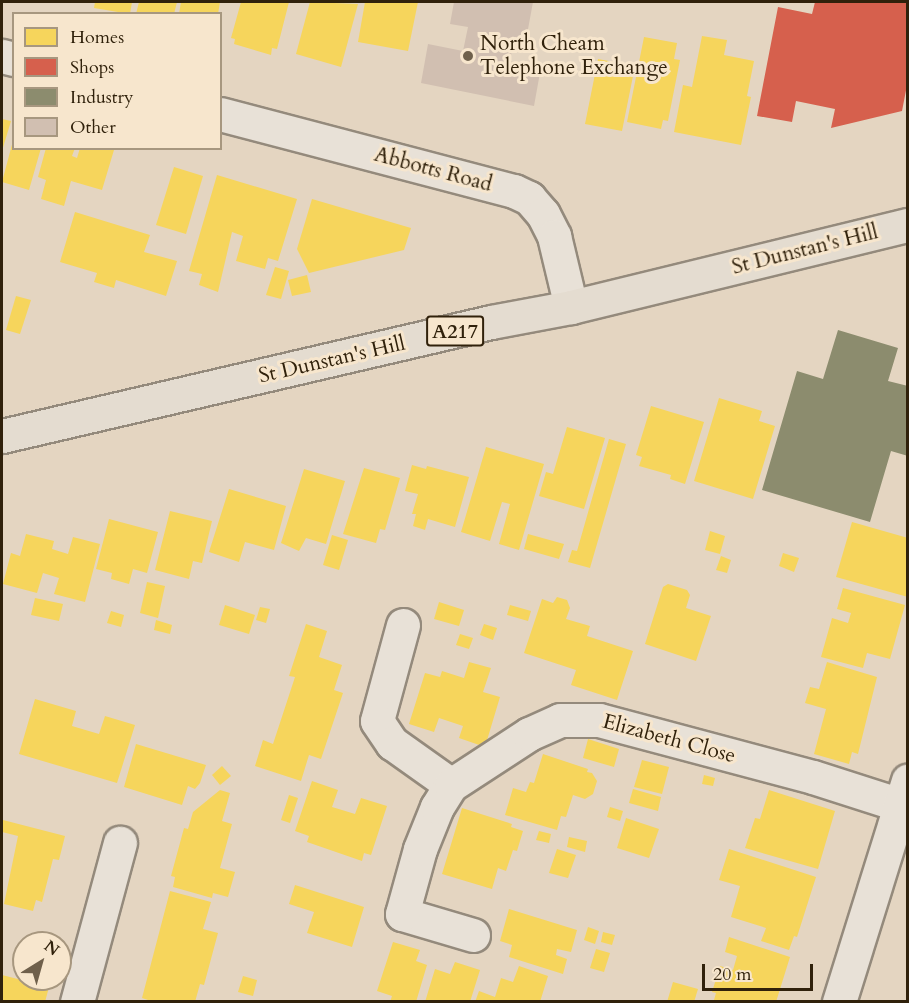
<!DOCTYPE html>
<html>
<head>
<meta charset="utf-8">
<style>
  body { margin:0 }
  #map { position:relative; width:909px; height:1003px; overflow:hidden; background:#e4d5c1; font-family:Cardo,serif }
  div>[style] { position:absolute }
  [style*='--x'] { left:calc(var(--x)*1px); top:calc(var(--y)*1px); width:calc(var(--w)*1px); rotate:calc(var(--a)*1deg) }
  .homes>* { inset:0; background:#f6d55c }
  .shops>* { inset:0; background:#d6604d }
  .industry>* { inset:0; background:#8c8c6e }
  .building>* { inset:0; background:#d1bfb1 }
  .roads { filter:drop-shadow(2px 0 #948a7c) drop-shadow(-2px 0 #948a7c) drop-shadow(0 2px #948a7c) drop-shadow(0 -2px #948a7c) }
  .street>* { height:33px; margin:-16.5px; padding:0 16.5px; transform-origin:16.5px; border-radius:16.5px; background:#e8e1d7 }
  .secondary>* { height:33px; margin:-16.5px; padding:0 16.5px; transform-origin:16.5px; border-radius:16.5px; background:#e8e1d7 }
  .highway>* { height:33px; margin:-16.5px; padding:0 16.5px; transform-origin:16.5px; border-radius:16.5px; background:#e4dcd0 }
  .dots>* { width:16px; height:16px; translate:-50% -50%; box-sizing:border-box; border:3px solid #f7e6cd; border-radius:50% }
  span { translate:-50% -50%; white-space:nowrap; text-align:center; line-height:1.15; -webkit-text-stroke:6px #f7e6cd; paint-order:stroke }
  .shield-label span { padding:2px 4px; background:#f7e6cd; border:2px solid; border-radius:4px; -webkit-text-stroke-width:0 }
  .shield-label { font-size:20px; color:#30210b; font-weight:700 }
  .poi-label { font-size:21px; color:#30210b }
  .left { translate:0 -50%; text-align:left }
  .street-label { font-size:21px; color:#30210b }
  .frame { position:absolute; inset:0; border:3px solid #30210b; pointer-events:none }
  .legend { position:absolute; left:12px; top:12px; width:210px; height:138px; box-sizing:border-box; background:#f7e6cd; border:2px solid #a7977f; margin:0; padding:8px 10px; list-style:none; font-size:18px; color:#30210b }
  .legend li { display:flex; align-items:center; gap:12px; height:30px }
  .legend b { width:30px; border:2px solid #a7977f }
  .north { position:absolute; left:12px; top:931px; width:60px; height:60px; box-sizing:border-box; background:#f7e6cd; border:2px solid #a7977f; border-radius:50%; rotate:37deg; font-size:16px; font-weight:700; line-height:24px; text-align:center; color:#30210b }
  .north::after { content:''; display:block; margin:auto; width:21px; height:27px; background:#6f604b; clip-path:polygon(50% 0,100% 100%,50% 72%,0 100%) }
  .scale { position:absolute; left:702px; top:964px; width:111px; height:27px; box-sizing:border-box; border:3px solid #30210b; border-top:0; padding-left:8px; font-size:18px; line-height:21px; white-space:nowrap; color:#30210b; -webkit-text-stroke:4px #f7e6cd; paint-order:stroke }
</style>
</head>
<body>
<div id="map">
  <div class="homes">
    <i style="clip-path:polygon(95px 2px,132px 2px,130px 14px,94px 8px)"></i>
    <i style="clip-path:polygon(139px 2px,177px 2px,174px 14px,136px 14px)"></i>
    <i style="clip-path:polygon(181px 2px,220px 2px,218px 14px,179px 14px)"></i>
    <i style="clip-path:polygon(241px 2px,289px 2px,277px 49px,272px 48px,271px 55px,234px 44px,235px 39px,231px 38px)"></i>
    <i style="clip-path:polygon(310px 2px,358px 4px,341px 67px,296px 54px)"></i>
    <i style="clip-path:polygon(365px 2px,418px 2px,408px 51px,358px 42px)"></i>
    <i style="clip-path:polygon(702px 36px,727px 40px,724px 55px,754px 61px,747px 96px,751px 97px,741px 145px,674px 132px,683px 85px,692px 87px)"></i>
    <i style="clip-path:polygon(644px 37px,677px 43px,674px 59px,680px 60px,668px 121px,663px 120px,661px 129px,627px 122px)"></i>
    <i style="clip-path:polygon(598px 59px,635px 66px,622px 131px,585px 124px)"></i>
    <i style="clip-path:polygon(2px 119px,11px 121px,2px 151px)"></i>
    <i style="clip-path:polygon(14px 137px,14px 148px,41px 148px,29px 190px,2px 182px)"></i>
    <i style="clip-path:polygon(46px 148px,75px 148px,72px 156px,77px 158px,80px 148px,114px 150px,102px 190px,71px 181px,64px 206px,41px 199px,46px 180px,38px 177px)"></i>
    <i style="clip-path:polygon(174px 167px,203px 176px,186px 234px,156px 225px)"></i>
    <i style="clip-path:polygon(217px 175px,297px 199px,278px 261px,268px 258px,265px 269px,236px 261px,243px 236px,232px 232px,218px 292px,199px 285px,202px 274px,189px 271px)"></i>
    <i style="clip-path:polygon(312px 199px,411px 228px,404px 250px,309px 273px,297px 249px)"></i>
    <i style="clip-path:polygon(75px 212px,150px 235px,144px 252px,177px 261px,166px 296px,116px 280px,114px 288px,94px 282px,97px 273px,60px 262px)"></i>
    <i style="clip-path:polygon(275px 267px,289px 271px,281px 299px,266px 295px)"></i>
    <i style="clip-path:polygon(307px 275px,311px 292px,292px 296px,288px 280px)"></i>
    <i style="clip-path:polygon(16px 296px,31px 300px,20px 334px,6px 330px)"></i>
    <i style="clip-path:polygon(719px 398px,762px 411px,759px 421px,775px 426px,753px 499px,694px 481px)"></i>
    <i style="clip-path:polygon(651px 406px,704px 422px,685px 484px,670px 479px,671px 475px,639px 466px,642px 457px,636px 455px)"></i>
    <i style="clip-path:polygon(567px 427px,605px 438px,584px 509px,539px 496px,546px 472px,553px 474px)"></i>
    <i style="clip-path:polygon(609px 439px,626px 444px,590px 568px,568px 562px,572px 550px,577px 551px)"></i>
    <i style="clip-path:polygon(486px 447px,544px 464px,519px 550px,499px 544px,510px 504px,502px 502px,490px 541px,461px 532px)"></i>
    <i style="clip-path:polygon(412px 465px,426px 469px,427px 466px,469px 477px,455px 527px,428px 519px,425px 530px,413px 526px,416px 514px,412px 514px,418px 494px,405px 491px)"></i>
    <i style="clip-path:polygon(364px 468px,400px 478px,385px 530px,380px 529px,376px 543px,343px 534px)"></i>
    <i style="clip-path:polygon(304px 469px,345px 481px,326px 544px,306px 538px,299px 551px,281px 543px)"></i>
    <i style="clip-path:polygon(229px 489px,286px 506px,274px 550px,245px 542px,239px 562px,209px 552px)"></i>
    <i style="clip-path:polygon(170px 511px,212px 521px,202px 563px,193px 561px,189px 579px,155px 570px)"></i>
    <i style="clip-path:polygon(109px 519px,158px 532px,147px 573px,133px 569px,129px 584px,111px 579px,112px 573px,96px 569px)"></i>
    <i style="clip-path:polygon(852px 522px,908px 538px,908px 597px,836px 577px)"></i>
    <i style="clip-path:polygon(710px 531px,725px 536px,720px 554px,705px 550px)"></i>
    <i style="clip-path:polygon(26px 534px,54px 541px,52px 549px,68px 554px,73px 537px,100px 544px,85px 602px,54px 594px,59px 578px,43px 573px,37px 593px,3px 584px,11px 553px,20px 556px)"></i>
    <i style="clip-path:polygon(528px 534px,564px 544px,559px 559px,524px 549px)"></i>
    <i style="clip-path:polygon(332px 535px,348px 540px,339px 570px,323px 565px)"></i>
    <i style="clip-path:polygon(783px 553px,799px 558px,794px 572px,779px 566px)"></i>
    <i style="clip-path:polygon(721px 556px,731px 560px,727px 573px,716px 570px)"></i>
    <i style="clip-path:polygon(147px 582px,165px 586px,158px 618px,140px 613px)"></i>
    <i style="clip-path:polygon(668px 584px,687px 590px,690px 595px,686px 608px,711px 616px,696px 661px,645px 644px,663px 587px)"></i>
    <i style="clip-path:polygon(843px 588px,905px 605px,890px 659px,867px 653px,863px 668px,821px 657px,832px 618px,848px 623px,851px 613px,837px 609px)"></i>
    <i style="clip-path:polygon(557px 597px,567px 600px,570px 608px,566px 619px,590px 626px,587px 636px,633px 651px,617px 700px,571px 685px,576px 670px,524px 653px,542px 599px,553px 603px)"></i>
    <i style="clip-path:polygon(35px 598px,63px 604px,59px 621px,31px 615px)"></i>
    <i style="clip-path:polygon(439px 602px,464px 610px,459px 626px,434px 619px)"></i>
    <i style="clip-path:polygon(225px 605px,255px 615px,249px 634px,219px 625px)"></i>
    <i style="clip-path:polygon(510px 605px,531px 611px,528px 621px,507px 615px)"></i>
    <i style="clip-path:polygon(260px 607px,270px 609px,266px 623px,256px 620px)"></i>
    <i style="clip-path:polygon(111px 611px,124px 615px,121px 627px,107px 623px)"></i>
    <i style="clip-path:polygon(156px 620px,172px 625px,170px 634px,154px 630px)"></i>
    <i style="clip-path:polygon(306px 624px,327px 631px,319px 657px,342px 665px,334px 690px,343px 693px,321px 759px,309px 755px,301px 781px,255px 766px,263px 740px,273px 744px,295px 677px,289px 676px)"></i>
    <i style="clip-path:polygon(484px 624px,497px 628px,493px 640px,480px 635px)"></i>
    <i style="clip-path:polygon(460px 634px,473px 638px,469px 649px,456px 645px)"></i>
    <i style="clip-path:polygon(469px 662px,491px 668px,483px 692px,500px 697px,485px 747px,459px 738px,463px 726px,439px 718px,434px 732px,409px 724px,425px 673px,440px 677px,442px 671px,464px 678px)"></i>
    <i style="clip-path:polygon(827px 662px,877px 677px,858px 754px,852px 752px,849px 764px,814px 754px,826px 709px,805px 703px,810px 687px,819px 689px)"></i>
    <i style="clip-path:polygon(35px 699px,76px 711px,72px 726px,99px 734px,105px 716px,135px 725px,117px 783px,19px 754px)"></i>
    <i style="clip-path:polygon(588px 739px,619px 749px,614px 767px,583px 758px)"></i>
    <i style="clip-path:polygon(136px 744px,206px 765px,200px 783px,195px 789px,188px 786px,182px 805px,124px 787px)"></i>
    <i style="clip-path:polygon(543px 754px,588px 769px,587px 772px,592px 773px,597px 781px,593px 794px,585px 799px,573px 795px,566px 817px,561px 816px,557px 830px,505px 815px,513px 788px,526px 792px,530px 782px,534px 783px)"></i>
    <i style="clip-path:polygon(642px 760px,669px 767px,662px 794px,634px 787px)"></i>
    <i style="clip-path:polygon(222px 766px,231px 776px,220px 785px,212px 775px)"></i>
    <i style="clip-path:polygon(704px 775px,715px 778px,713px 786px,702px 784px)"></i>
    <i style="clip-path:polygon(312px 781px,338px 790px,332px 807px,342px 810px,355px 814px,361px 798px,387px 806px,371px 855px,364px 853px,362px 861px,307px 842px,309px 836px,295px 831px)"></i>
    <i style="clip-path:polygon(633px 789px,661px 797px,658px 811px,629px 803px)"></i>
    <i style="clip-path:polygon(220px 790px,230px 793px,222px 821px,232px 824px,220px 868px,235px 872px,228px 897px,213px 893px,212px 898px,173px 887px,175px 877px,171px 876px,184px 828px,188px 829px,193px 812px)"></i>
    <i style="clip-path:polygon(769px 790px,835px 811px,818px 869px,745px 848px,755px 818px,760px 819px)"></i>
    <i style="clip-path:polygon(289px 795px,298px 798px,290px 823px,281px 820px)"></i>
    <i style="clip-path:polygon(610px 807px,623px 811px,620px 821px,607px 817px)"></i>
    <i style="clip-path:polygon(462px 808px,512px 824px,511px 827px,523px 831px,517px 851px,513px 850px,506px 871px,498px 868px,492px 889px,442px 874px)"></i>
    <i style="clip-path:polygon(626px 818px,659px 829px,649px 858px,617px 848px)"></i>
    <i style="clip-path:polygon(3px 820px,65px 836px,59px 860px,53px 859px,42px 902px,36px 900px,33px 911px,4px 904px,18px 836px,2px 832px)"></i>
    <i style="clip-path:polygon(539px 831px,551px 834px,549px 843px,536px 840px)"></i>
    <i style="clip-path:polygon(569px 837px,587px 841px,585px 852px,567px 847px)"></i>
    <i style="clip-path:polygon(557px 849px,576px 855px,568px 878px,549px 873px)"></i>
    <i style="clip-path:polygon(729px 849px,816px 877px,797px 937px,794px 936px,789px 950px,761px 941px,766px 928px,731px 917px,740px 886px,719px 880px)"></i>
    <i style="clip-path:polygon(295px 885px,364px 907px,352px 947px,307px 933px,314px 912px,289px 904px)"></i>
    <i style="clip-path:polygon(170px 891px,211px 902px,203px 929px,218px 933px,204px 985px,200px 984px,195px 1002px,154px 1002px,142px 998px)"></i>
    <i style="clip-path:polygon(509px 909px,577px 930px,571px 952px,557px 949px,556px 955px,567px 959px,563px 974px,509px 957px,512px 945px,500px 941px)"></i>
    <i style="clip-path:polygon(588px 927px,599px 931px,595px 944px,584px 940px)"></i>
    <i style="clip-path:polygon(603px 932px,615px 935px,612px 945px,601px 942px)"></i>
    <i style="clip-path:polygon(729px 937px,790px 957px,776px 1002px,714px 1000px,716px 993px,712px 992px,720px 966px,733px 970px,737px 956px,725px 952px)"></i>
    <i style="clip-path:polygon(393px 942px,420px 950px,416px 961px,427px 965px,416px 1002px,390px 1002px,392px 996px,377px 991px)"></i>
    <i style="clip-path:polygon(596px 949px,610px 953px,604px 972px,590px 968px)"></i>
    <i style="clip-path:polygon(455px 962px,480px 970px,470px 1002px,425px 1002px,435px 969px,450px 974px)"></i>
    <i style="clip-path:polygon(519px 966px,548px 976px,540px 1002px,475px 1002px,479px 991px,495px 997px,501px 978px,513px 982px)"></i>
    <i style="clip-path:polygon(2px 975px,49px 987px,45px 1002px,2px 1002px)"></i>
    <i style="clip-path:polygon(243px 976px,257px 980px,253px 996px,238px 992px)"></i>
    <i style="clip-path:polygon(673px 982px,698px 989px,694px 1002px,667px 1002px)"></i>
  </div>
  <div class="shops">
    <i style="clip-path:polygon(815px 2px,908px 2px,908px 80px,902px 111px,831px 128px,835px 109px,796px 101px,792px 122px,757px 116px,778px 7px,812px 14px)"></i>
  </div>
  <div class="industry">
    <i style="clip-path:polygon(838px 330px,898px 348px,888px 381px,908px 386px,908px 456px,891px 451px,870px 522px,762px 490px,797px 371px,823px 379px)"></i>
  </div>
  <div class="building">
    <i style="clip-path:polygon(454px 2px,533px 2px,526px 40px,514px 38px,510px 61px,541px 67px,534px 106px,421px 83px,428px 44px,463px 51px,468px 27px,450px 24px)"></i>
  </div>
  <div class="roads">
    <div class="street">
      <i style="--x:403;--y:625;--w:99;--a:105.2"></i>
      <i style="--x:377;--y:721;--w:27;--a:56"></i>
      <i style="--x:392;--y:743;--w:72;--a:35.4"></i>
      <i style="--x:473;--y:935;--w:74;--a:-163.5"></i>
      <i style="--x:402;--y:914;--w:67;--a:-74.5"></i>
      <i style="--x:420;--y:849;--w:45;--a:-68"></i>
      <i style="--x:437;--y:807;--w:26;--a:-58"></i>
      <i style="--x:451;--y:785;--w:93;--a:-33.2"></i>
      <i style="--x:529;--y:734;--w:34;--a:-24"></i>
      <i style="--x:560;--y:720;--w:39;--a:0"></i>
      <i style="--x:599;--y:720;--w:221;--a:14.9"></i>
      <i style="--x:813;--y:777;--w:91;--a:17.8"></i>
      <i style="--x:77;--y:1002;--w:165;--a:-74.9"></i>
      <i style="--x:839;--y:1002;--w:232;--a:-72.7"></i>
    </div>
    <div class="secondary">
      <i style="--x:2;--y:56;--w:12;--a:14"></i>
      <i style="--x:220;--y:114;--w:304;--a:14.7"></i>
      <i style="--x:514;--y:191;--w:17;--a:25"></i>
      <i style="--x:529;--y:198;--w:21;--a:49"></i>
      <i style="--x:543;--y:214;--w:25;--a:63"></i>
      <i style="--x:554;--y:236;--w:73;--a:76.5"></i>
    </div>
    <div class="highway">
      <i style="--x:2;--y:436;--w:502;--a:-13.12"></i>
      <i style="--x:491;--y:322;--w:81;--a:-10.6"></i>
      <i style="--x:571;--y:307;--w:347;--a:-13.7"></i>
    </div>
  </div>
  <div class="dots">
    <i style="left:468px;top:56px;background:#6f604b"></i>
  </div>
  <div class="shield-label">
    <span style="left:455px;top:331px">A217</span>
  </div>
  <div class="poi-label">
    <span class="left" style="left:480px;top:56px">North Cheam<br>Telephone Exchange</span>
  </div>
  <div class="street-label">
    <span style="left:433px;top:170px;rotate:15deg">Abbotts Road</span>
    <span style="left:805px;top:250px;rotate:-14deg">St Dunstan's Hill</span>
    <span style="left:332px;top:360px;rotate:-13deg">St Dunstan's Hill</span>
    <span style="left:669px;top:739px;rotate:15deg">Elizabeth Close</span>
  </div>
  <div class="frame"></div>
  <ul class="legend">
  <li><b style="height:16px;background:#f6d55c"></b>Homes</li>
  <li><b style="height:16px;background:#d6604d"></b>Shops</li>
  <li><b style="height:16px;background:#8c8c6e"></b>Industry</li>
  <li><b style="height:16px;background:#d1bfb1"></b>Other</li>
  </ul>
  <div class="north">N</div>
  <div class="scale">20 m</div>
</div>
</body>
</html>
